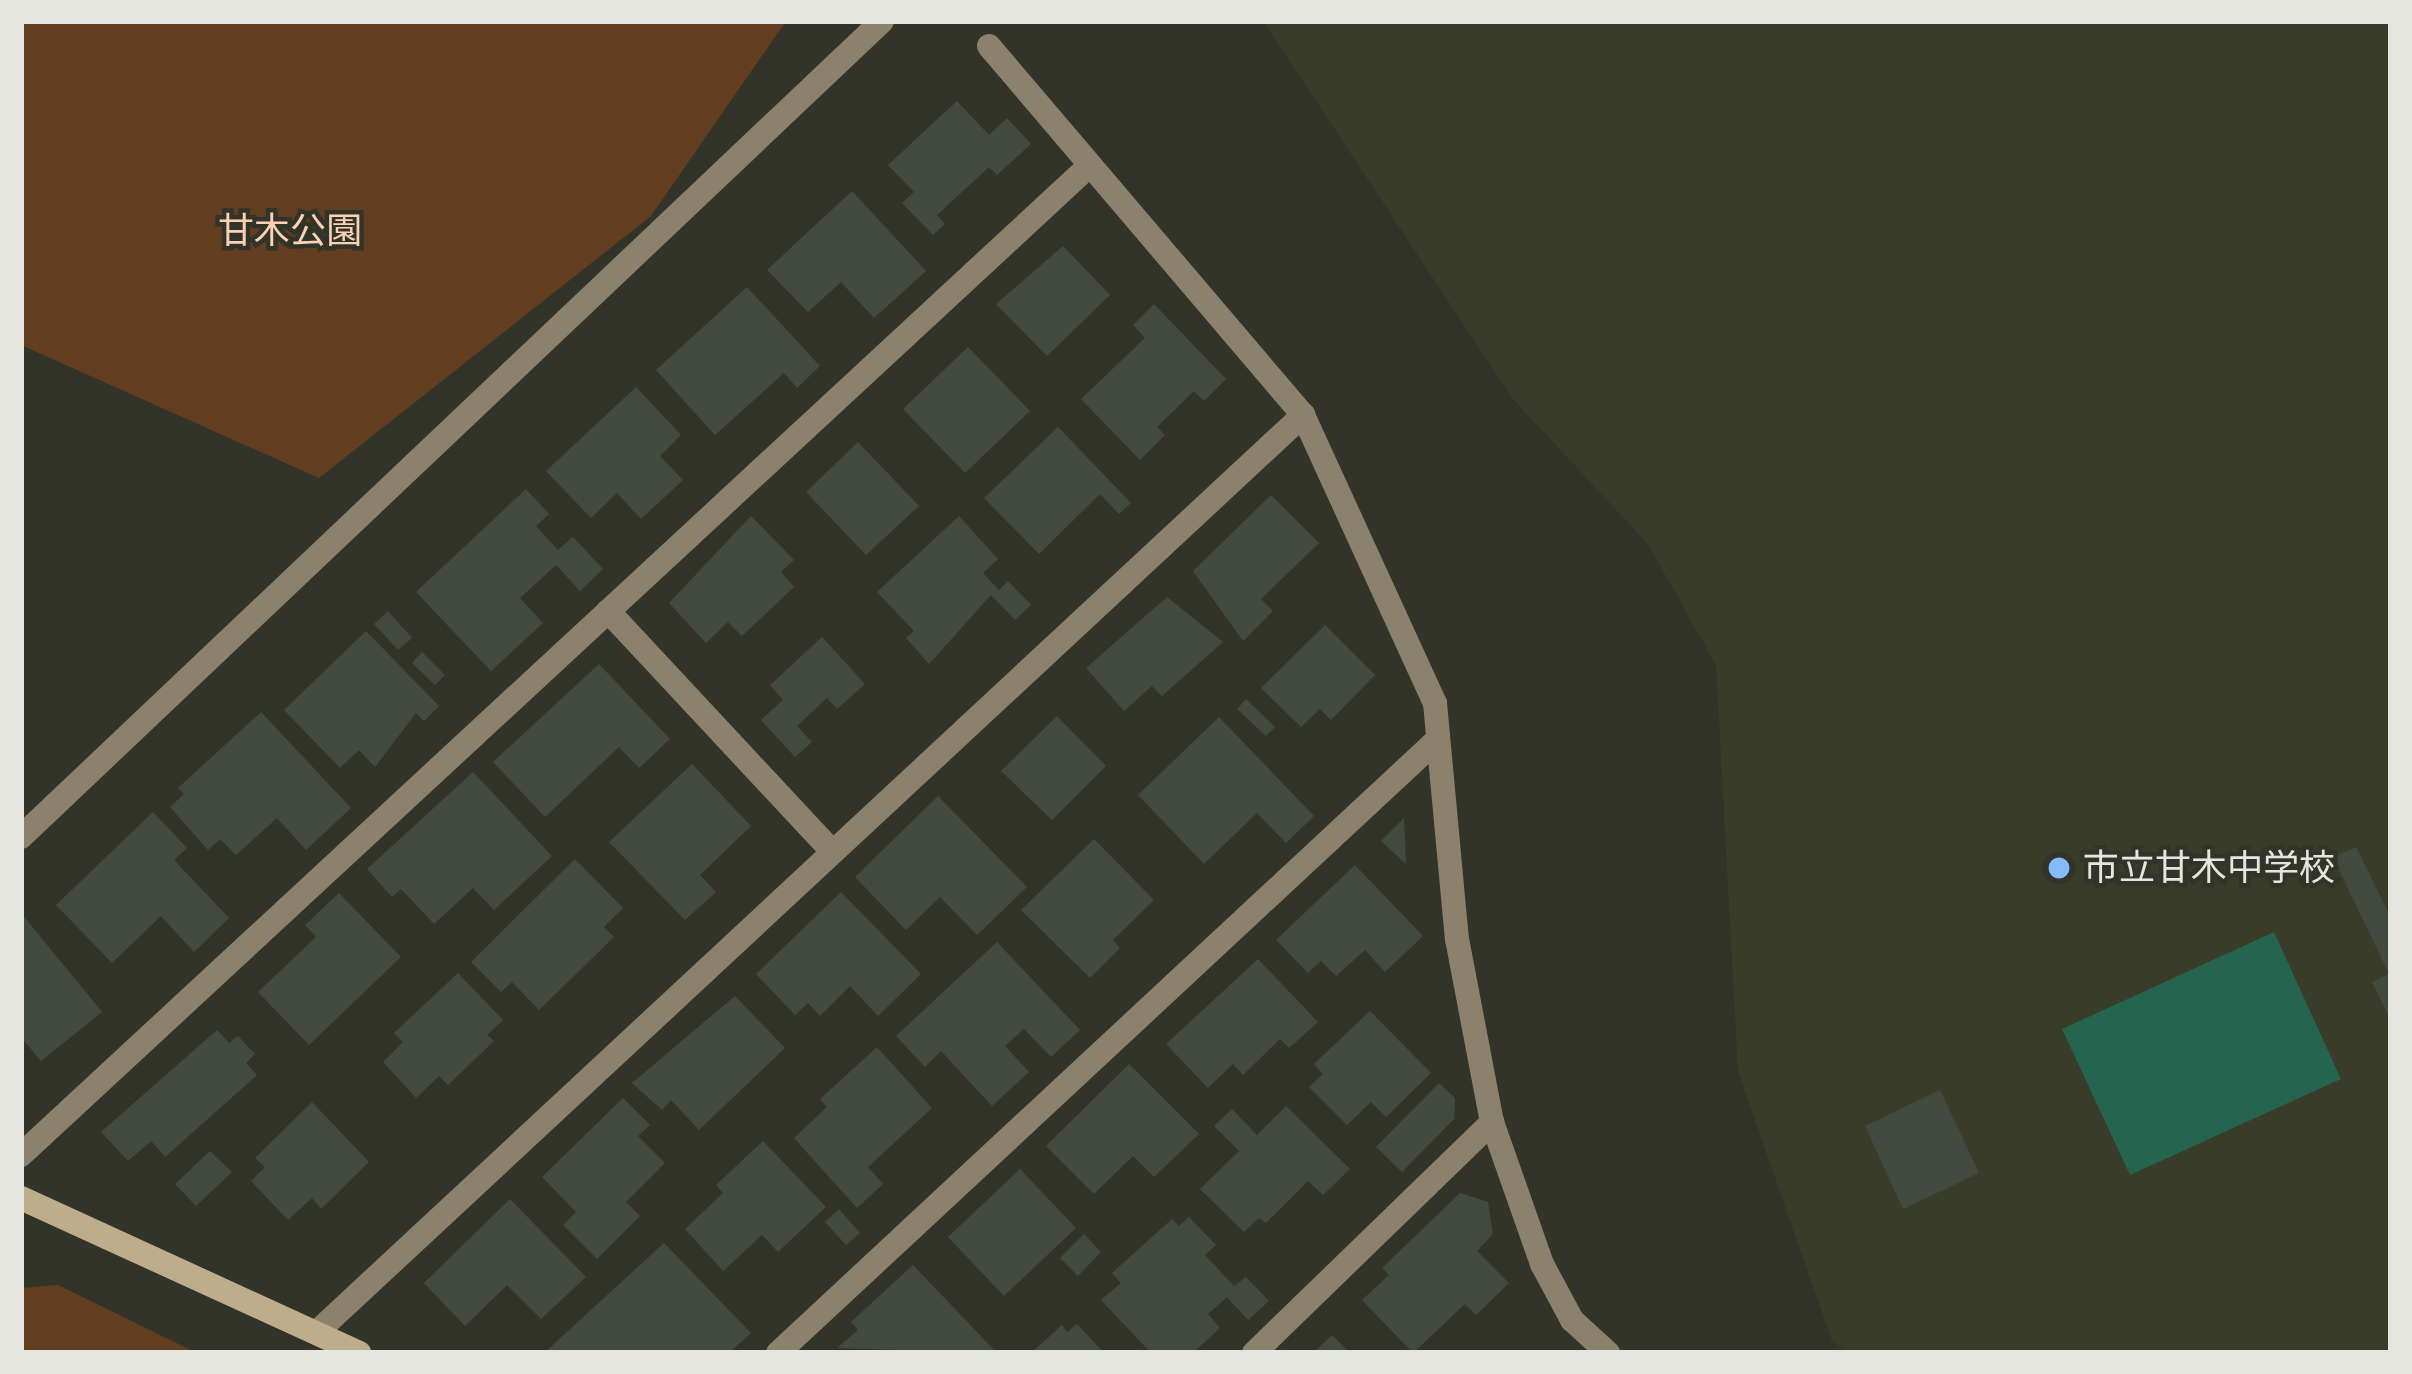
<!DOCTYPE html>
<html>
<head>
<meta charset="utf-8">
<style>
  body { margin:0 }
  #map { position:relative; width:2412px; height:1374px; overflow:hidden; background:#333429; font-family:"DM Sans","Noto Sans JP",sans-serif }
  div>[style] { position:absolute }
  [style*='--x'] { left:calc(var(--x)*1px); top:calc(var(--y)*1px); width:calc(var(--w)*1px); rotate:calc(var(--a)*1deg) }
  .built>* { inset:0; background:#3a3c2a }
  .green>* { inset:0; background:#633d1f }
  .water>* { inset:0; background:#25644f }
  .building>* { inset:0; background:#424a40 }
  .lane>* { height:24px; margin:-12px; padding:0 12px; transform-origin:12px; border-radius:12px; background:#8b816c }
  .street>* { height:24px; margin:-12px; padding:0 12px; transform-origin:12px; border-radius:12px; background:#8b816c }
  .secondary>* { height:24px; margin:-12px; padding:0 12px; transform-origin:12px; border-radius:12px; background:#bead8c }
  .dots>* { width:33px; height:33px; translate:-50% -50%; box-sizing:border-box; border:6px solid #333429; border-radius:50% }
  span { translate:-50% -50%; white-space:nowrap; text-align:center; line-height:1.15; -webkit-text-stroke:9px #333429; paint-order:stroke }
  .park-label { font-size:36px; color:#fcd2b4 }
  .poi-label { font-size:36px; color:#e5e6df }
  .left { translate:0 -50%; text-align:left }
  .frame { position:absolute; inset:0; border:24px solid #e5e6df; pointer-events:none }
</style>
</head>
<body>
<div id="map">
  <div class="built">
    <i style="clip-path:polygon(1263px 21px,2391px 21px,2391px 1353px,1847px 1353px,1832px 1341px,1738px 1071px,1716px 665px,1648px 544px,1513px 399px)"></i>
  </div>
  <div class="green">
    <i style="clip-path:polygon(21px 21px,786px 21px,651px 216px,319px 478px,21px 345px)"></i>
    <i style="clip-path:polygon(58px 1285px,197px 1353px,21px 1353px,21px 1288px)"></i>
  </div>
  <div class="water">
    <i style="clip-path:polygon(2274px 932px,2341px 1079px,2130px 1175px,2062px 1029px)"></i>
  </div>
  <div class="building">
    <i style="clip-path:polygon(957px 101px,989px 135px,1007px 118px,1031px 144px,997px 175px,989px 167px,937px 215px,945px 224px,933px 235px,902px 203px,914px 192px,888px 165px)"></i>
    <i style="clip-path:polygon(852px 191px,926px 271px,874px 318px,841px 282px,808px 312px,767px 270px)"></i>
    <i style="clip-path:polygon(1063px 246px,1110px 295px,1047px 356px,996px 304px)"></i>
    <i style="clip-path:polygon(747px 287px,820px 366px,797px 388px,784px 373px,715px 435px,656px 370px)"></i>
    <i style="clip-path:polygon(1154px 304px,1226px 379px,1204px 401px,1194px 391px,1157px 427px,1165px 435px,1140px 460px,1081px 399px,1145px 338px,1133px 325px)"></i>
    <i style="clip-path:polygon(968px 347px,1030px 411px,965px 473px,903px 409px)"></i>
    <i style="clip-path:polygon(636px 387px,681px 435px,660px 456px,683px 480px,641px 519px,617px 493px,591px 518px,546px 471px)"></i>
    <i style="clip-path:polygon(1058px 427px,1131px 503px,1119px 514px,1100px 494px,1039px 554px,984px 498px)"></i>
    <i style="clip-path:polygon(858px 442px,919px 506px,866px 555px,806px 492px)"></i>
    <i style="clip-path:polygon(526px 489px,549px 514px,536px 526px,558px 550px,573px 537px,603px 569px,580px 591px,556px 565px,520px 598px,543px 623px,491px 671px,416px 592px)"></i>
    <i style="clip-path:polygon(1271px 495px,1319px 543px,1261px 599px,1273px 611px,1243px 641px,1193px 571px)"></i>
    <i style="clip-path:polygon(751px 516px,794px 560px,781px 572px,794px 587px,742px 636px,728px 622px,706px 643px,669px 603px)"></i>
    <i style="clip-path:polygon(959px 516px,998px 559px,983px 573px,999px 590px,1008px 581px,1031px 605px,1015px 620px,991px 595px,929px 664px,906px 638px,914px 631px,877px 592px)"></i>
    <i style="clip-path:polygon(1167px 597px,1223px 642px,1162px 696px,1152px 686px,1124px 711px,1086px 668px)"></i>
    <i style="clip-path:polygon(388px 611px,412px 638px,398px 650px,374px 624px)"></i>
    <i style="clip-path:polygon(1325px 625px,1375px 675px,1331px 720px,1320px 709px,1301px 727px,1261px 688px)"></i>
    <i style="clip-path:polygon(366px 631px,439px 706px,424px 721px,416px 713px,375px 767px,359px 750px,340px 768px,284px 710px)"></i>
    <i style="clip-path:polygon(822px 637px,865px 684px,837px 709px,827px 698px,797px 726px,812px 742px,795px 757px,761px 720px,783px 700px,770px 685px)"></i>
    <i style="clip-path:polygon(422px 652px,445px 675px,435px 685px,412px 663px)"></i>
    <i style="clip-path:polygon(599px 664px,670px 739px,639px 768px,619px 747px,545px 817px,493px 762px)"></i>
    <i style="clip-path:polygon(1246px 699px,1275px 727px,1266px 736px,1237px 709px)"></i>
    <i style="clip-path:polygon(261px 712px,351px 808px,306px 850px,277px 818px,236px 855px,220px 839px,208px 850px,170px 807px,184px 794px,178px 788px)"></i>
    <i style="clip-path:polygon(1057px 716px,1106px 766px,1052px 820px,1001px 771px)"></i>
    <i style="clip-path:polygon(1219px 717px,1314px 816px,1286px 843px,1257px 813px,1204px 864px,1138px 795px)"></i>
    <i style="clip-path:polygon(692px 764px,751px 826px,700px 875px,716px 892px,685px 920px,609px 842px)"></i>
    <i style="clip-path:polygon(473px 772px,552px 856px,494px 910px,473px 888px,434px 924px,401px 889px,392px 897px,367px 869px)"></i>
    <i style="clip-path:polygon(938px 796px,1027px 887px,977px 935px,940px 897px,906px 930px,855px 877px)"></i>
    <i style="clip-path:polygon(153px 812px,187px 848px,174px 860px,229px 918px,194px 952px,161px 916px,112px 963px,56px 905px)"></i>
    <i style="clip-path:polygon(1404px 818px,1406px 864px,1381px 841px)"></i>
    <i style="clip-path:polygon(1094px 839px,1154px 900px,1113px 940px,1120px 948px,1090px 978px,1021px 910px)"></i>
    <i style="clip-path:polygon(2356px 847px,2391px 918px,2391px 1021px,2372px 982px,2389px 974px,2333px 857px)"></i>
    <i style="clip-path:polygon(575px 859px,623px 908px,604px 927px,614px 937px,539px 1010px,512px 982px,501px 992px,471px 962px)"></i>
    <i style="clip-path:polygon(1355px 865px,1423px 936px,1385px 972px,1365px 950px,1336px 976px,1321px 961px,1308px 973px,1276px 940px)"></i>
    <i style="clip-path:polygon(841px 892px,921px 974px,878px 1016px,850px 986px,820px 1016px,808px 1003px,795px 1015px,756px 974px)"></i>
    <i style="clip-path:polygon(339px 893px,401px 957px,309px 1045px,258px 992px,316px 937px,305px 925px)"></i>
    <i style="clip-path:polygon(21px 913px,102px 1012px,41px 1061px,21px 1037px)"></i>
    <i style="clip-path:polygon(997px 942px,1080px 1030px,1051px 1057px,1024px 1029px,1005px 1046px,1029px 1072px,992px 1106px,941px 1051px,925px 1067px,896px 1036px)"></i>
    <i style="clip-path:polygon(1258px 959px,1318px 1022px,1289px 1048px,1280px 1039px,1243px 1075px,1233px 1064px,1208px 1088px,1166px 1044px)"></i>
    <i style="clip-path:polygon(458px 973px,503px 1020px,487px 1035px,494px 1041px,448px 1085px,439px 1076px,416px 1098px,383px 1062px,403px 1042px,394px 1033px)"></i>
    <i style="clip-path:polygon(735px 996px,785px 1048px,699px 1130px,671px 1100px,662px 1110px,632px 1083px)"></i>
    <i style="clip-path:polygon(1370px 1011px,1431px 1073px,1386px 1117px,1371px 1102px,1347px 1125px,1309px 1087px,1323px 1074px,1314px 1064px)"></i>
    <i style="clip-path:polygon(217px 1030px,229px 1043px,238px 1036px,255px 1054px,246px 1063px,257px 1075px,165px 1157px,151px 1141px,128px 1161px,101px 1132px)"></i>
    <i style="clip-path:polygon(877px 1047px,932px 1108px,868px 1167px,883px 1184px,857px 1208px,794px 1138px,827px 1107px,820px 1099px)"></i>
    <i style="clip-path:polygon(1129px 1064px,1199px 1134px,1154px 1177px,1133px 1156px,1094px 1194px,1046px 1146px)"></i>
    <i style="clip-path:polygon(1439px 1083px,1455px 1098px,1454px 1119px,1402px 1172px,1376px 1147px)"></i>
    <i style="clip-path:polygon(1940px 1090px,1979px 1173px,1903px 1209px,1865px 1126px)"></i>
    <i style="clip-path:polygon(623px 1098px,650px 1125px,638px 1136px,665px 1163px,626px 1202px,640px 1216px,597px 1259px,563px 1225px,576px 1212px,542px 1177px)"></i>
    <i style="clip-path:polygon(312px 1102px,369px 1162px,321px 1209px,312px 1198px,288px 1220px,251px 1181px,265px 1167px,255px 1158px)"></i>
    <i style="clip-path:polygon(1286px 1106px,1350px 1169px,1323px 1195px,1308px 1181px,1266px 1223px,1259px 1218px,1244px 1232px,1200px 1189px,1239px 1151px,1214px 1126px,1232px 1109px,1257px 1135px)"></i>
    <i style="clip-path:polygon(763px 1141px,826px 1207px,778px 1252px,762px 1235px,723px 1271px,685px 1229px,723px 1193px,716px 1185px)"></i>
    <i style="clip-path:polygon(210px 1151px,232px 1172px,196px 1206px,175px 1184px)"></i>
    <i style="clip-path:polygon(1020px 1169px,1076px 1228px,1004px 1296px,948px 1237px)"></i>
    <i style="clip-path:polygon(1460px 1193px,1488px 1202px,1493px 1234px,1477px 1251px,1509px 1283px,1476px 1315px,1465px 1304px,1413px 1353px,1362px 1300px,1389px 1275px,1382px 1268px)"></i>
    <i style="clip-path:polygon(510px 1199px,586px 1277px,541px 1319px,507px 1285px,465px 1326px,424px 1283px)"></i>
    <i style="clip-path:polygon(839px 1209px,860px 1233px,846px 1245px,825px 1222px)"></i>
    <i style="clip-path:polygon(1189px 1217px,1216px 1245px,1205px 1255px,1234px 1286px,1246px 1277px,1269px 1301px,1248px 1320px,1227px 1297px,1208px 1314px,1220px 1328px,1193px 1353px,1151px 1353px,1101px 1300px,1121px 1283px,1112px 1273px,1172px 1219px,1179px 1226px)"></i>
    <i style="clip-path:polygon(1084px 1234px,1101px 1252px,1078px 1276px,1060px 1258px)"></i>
    <i style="clip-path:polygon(664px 1243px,751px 1333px,729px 1353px,544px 1353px)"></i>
    <i style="clip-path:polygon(913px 1265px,997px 1353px,837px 1348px,858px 1330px,851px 1322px)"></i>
    <i style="clip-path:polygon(1077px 1324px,1104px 1353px,1031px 1353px,1062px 1325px,1067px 1332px)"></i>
    <i style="clip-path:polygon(1332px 1335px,1350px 1353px,1313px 1353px)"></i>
  </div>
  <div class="lane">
    <i style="--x:21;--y:837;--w:1186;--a:-43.46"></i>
  </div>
  <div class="street">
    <i style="--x:989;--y:46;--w:485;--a:49.6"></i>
    <i style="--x:608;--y:611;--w:327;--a:47"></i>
    <i style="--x:21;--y:1155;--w:1457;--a:-42.8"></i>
    <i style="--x:317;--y:1332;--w:1347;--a:-42.92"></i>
    <i style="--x:1303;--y:415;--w:317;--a:65.4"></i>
    <i style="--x:1435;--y:703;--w:237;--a:84.7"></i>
    <i style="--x:1457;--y:939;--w:186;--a:79.2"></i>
    <i style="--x:1492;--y:1122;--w:151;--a:70.6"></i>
    <i style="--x:1542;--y:1264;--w:64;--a:61.8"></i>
    <i style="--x:1572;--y:1320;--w:49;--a:42.5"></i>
    <i style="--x:778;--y:1353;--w:900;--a:-42.93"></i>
    <i style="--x:1254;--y:1353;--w:332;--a:-44.1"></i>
  </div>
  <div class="secondary">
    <i style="--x:21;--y:1198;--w:372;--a:24.6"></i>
  </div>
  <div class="dots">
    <i style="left:2059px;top:868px;background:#84bcfb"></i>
  </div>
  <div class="park-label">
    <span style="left:290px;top:231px">甘木公園</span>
  </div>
  <div class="poi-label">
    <span class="left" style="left:2083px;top:868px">市立甘木中学校</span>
  </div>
  <div class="frame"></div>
</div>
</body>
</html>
